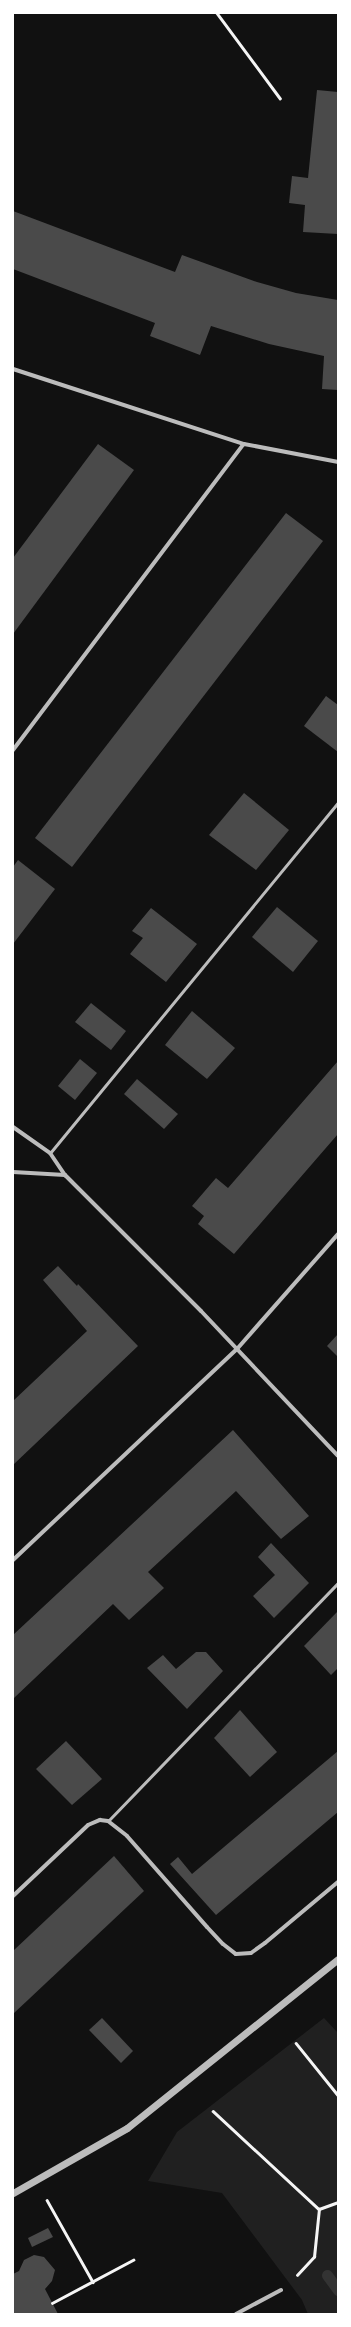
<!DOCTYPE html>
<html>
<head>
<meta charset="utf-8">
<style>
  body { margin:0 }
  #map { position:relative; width:351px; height:2327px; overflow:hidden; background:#111; font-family:"Noto Sans",sans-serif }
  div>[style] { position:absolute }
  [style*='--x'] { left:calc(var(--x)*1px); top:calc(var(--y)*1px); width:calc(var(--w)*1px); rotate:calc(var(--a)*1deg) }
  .green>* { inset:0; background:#202020 }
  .stream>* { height:11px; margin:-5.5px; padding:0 5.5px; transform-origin:5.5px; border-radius:5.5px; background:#333 }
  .building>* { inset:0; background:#4a4a4a }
  .path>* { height:2.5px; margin:-1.25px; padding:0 1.25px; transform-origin:1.25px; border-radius:1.25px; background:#f5f5f5 }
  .service>* { height:3px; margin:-1.5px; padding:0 1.5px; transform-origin:1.5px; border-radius:1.5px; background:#bcbcbc }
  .minor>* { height:4px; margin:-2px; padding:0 2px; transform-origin:2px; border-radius:2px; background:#bcbcbc }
  .tertiary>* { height:7px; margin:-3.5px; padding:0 3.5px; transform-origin:3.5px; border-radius:3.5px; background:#bcbcbc }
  span { translate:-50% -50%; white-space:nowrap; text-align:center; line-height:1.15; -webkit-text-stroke:3.5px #fff; paint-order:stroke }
  .frame { position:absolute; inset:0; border:14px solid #fff; pointer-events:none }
</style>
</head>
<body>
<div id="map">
  <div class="green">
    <i style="clip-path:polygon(324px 2018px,338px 2033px,338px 2314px,308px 2314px,302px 2300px,222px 2193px,148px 2181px,177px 2132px)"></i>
  </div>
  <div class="stream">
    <i style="--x:327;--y:2275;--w:19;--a:54"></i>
  </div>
  <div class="building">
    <i style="clip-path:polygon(317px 90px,338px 92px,338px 234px,303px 232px,305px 205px,289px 203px,292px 176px,308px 178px)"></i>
    <i style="clip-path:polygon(13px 211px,175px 272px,182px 255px,257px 282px,296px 293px,338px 300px,338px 390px,322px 389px,324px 356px,269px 344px,211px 326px,200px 355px,150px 336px,155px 323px,13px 269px)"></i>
    <i style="clip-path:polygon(98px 444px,134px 470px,13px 634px,13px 558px)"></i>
    <i style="clip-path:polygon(286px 513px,323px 541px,72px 867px,35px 838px)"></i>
    <i style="clip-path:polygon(326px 696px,338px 705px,338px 752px,304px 726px)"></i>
    <i style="clip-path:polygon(244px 793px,289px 830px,256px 870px,209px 835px)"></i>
    <i style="clip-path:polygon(18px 860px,55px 889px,13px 944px,13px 867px)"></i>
    <i style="clip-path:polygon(277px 907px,318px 941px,293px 972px,252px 937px)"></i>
    <i style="clip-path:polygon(151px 908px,197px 944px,166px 982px,130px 954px,143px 938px,132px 931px)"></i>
    <i style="clip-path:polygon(91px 1003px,126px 1031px,111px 1050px,75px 1022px)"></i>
    <i style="clip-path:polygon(192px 1011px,235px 1048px,207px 1079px,165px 1045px)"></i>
    <i style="clip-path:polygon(80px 1059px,97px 1073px,75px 1100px,58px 1086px)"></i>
    <i style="clip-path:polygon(338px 1061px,338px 1134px,234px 1254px,198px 1224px,204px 1216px,192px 1206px,216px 1178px,228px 1188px)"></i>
    <i style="clip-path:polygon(137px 1079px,178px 1114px,164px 1129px,124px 1094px)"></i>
    <i style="clip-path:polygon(58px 1266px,77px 1286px,78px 1284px,138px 1346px,13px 1465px,13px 1401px,87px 1331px,43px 1280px)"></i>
    <i style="clip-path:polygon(338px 1334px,338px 1357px,327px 1346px)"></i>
    <i style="clip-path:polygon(233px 1430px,309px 1516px,281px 1539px,236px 1491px,148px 1572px,164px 1588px,129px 1620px,113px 1604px,14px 1698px,13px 1635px)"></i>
    <i style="clip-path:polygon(271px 1543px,309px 1583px,274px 1618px,253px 1596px,275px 1575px,258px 1557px)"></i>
    <i style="clip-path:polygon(338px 1611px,338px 1668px,331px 1675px,304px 1646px)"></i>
    <i style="clip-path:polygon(196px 1652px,206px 1652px,223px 1671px,187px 1709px,147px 1668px,163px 1655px,176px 1669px)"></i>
    <i style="clip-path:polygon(240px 1710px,277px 1752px,250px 1777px,214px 1738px)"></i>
    <i style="clip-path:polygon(66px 1741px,102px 1779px,72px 1805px,36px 1769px)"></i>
    <i style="clip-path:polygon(338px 1751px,338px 1812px,216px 1915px,170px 1864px,178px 1857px,192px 1874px)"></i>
    <i style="clip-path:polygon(114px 1856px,144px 1891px,13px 2014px,13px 1951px)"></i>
    <i style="clip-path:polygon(102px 2018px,133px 2051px,121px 2063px,89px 2030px)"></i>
    <i style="clip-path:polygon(48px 2228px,53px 2237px,32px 2247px,28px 2238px)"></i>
    <i style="clip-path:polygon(34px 2255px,44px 2257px,55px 2270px,52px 2281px,45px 2289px,58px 2314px,13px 2314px,13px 2274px,19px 2271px,24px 2260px)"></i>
  </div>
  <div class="path">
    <i style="--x:217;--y:13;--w:106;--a:53.5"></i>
    <i style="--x:296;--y:2043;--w:67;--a:51.1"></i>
    <i style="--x:213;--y:2111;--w:144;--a:42.8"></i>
    <i style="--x:47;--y:2200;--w:94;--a:60.7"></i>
    <i style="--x:297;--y:2275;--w:25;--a:-47"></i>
    <i style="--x:314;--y:2257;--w:48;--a:-84.1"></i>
    <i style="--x:319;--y:2209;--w:20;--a:-20"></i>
    <i style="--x:52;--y:2303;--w:92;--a:-28"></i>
  </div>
  <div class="service">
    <i style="--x:50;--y:1153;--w:454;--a:-50.6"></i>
    <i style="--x:108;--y:1821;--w:331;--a:-46"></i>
  </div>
  <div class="minor">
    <i style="--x:13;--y:369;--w:243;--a:18"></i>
    <i style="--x:244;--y:444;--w:96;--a:10.8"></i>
    <i style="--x:13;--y:750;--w:383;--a:-53"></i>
    <i style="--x:13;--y:1127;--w:45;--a:35.1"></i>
    <i style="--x:50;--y:1153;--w:27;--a:56"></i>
    <i style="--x:65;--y:1175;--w:192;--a:45"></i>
    <i style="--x:201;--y:1311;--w:199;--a:46.6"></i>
    <i style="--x:13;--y:1172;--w:52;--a:3.3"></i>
    <i style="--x:13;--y:1560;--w:308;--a:-43.3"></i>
    <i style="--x:237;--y:1349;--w:153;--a:-48.7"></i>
    <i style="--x:13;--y:1896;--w:103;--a:-43.4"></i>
    <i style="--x:88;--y:1825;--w:13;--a:-23"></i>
    <i style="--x:100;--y:1820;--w:8;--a:7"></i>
    <i style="--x:108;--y:1821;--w:24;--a:38"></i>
    <i style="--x:127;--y:1836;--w:121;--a:48.7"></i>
    <i style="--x:207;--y:1927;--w:23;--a:47"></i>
    <i style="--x:223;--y:1944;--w:16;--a:38"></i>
    <i style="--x:236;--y:1954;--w:15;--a:-4"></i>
    <i style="--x:251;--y:1953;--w:17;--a:-36"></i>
    <i style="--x:265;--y:1943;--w:95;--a:-39.9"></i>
    <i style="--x:236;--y:2314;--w:51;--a:-28.1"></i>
  </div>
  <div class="tertiary">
    <i style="--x:13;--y:2193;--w:131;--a:-29.7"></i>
    <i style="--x:127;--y:2128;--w:270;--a:-38.7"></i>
  </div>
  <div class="frame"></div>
</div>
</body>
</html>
